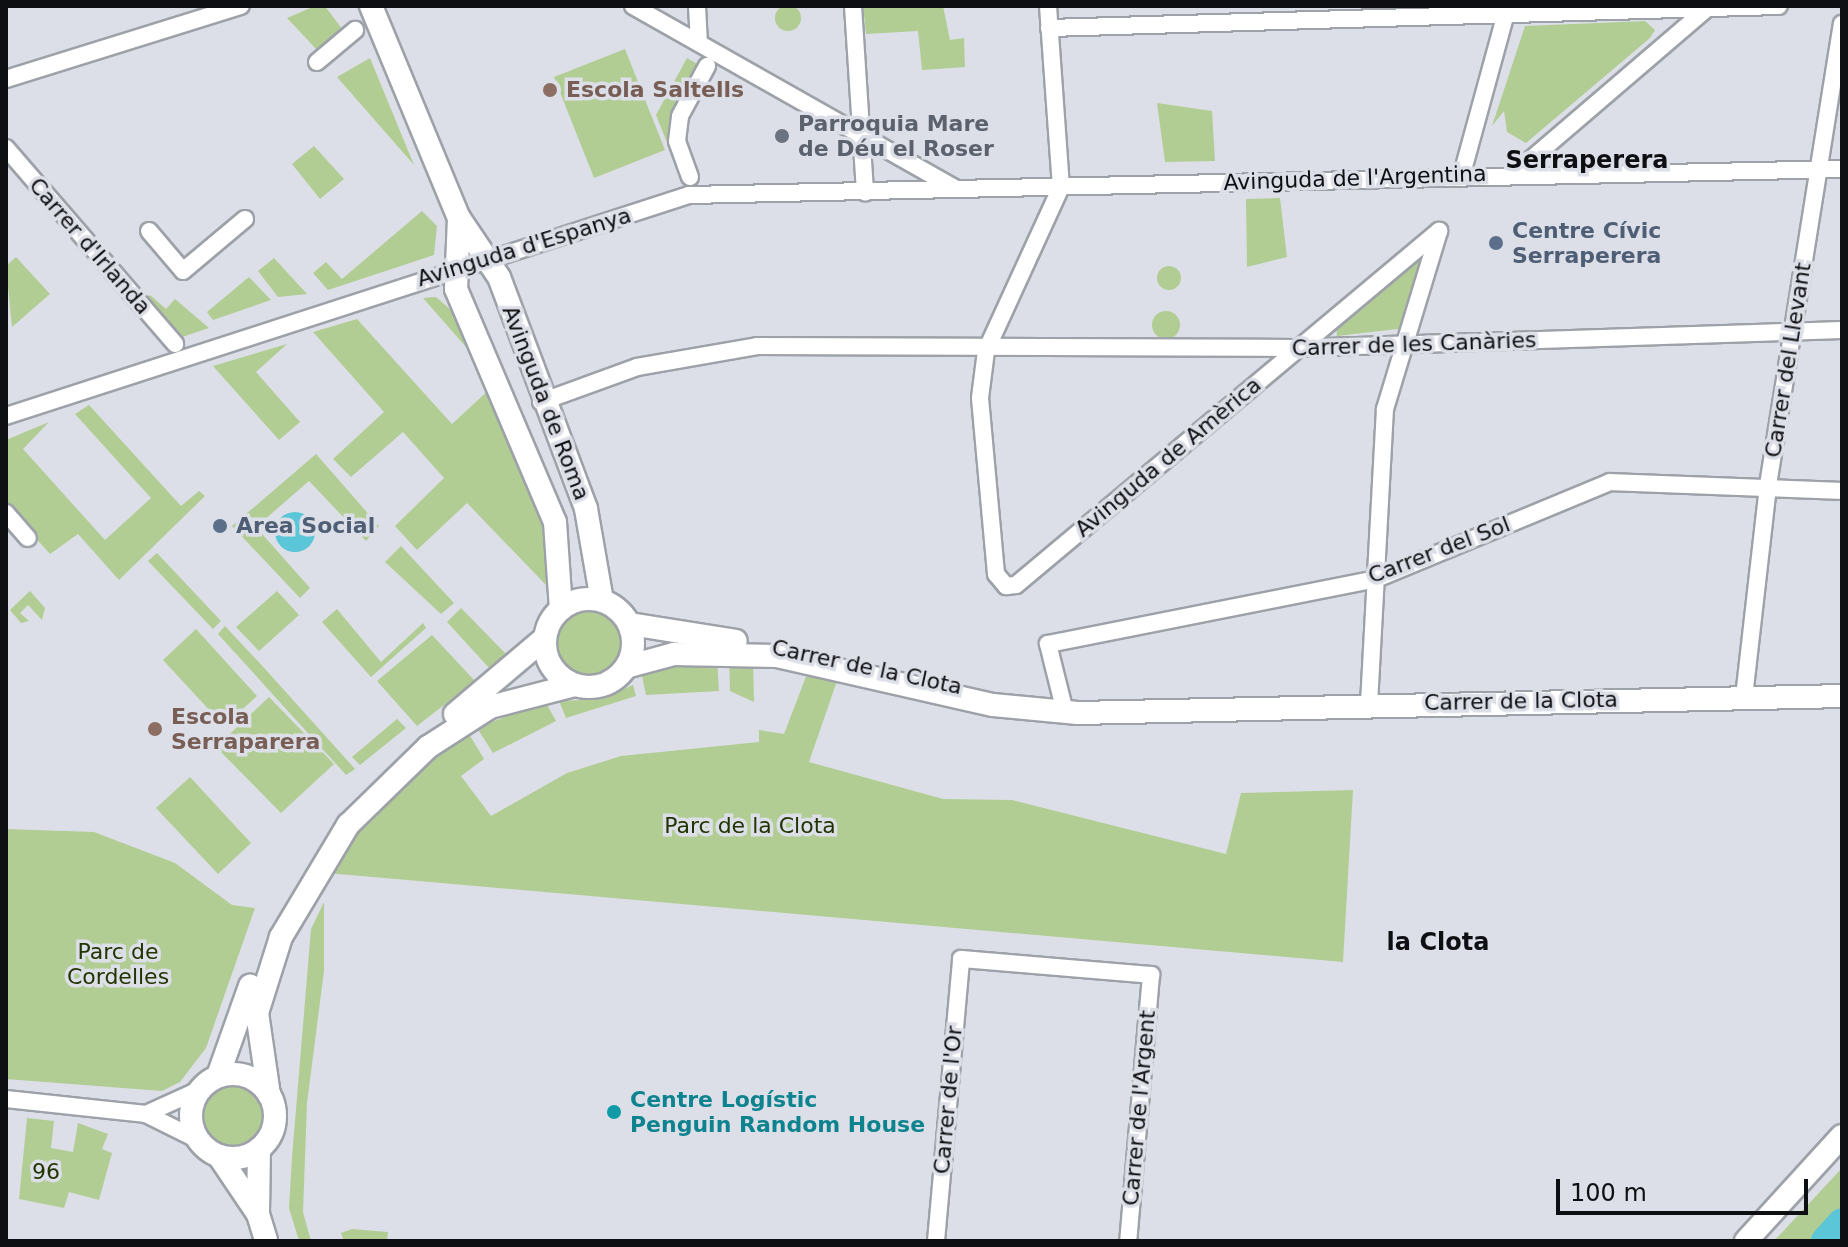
<!DOCTYPE html>
<html>
<head>
<meta charset="utf-8">
<style>
  body { margin:0 }
  #map { position:relative; width:1848px; height:1247px; overflow:hidden; background:#dcdfe7; font-family:"DejaVu Sans",sans-serif }
  div>[style] { position:absolute }
  [style*='--x'] { left:calc(var(--x)*1px); top:calc(var(--y)*1px); width:calc(var(--w)*1px); rotate:calc(var(--a)*1deg) }
  .green>* { inset:0; background:#b2cd93 }
  .round { border-radius:50% }
  .water>* { inset:0; background:#5ac6d7 }
  .river>* { height:30px; margin:-15px; padding:0 15px; transform-origin:15px; border-radius:15px; background:#5ac6d7 }
  .roads { filter:drop-shadow(2px 0 #9da1a8) drop-shadow(-2px 0 #9da1a8) drop-shadow(0 2px #9da1a8) drop-shadow(0 -2px #9da1a8) }
  .street>* { height:16px; margin:-8px; padding:0 8px; transform-origin:8px; border-radius:8px; background:#fff }
  .secondary>* { height:22px; margin:-11px; padding:0 11px; transform-origin:11px; border-radius:11px; background:#fff }
  .secondary>.ring { margin:-11px; padding:0; box-sizing:content-box; background:none; border:22px solid #fff; border-radius:50% }
  .dots>* { width:22px; height:22px; translate:-50% -50%; box-sizing:border-box; border:4px solid #dcdfe7; border-radius:50% }
  span { translate:-50% -50%; white-space:nowrap; text-align:center; line-height:1.15; -webkit-text-stroke:7px #dcdfe7; paint-order:stroke }
  .education-label { font-size:22px; color:#785e54; font-weight:700 }
  .left { translate:0 -50%; text-align:left }
  .worship-label { font-size:22px; color:#5b616d; font-weight:700 }
  .street-label { font-size:22px; color:#0e0f12 }
  .service-label { font-size:22px; color:#4e5e75; font-weight:700 }
  .park-label { font-size:22px; color:#223500 }
  .culture-label { font-size:22px; color:#0d838f; font-weight:700 }
  .neighbourhood-label { font-size:24px; color:#0e0f12; font-weight:700 }
  .frame { position:absolute; inset:0; border:8px solid #0e0f12; pointer-events:none }
  .scale { position:absolute; left:1556px; top:1179px; width:252px; height:36px; box-sizing:border-box; border:4px solid #0e0f12; border-top:0; padding-left:10px; font-size:24px; line-height:28px; white-space:nowrap; color:#0e0f12; -webkit-text-stroke:6px #dcdfe7; paint-order:stroke }
</style>
</head>
<body>
<div id="map">
  <div class="green">
    <i class="round" style="left:775px;top:5px;width:26px;height:26px"></i>
    <i style="clip-path:polygon(315px 6px,325px 6px,342px 29px,317px 50px,287px 18px)"></i>
    <i style="clip-path:polygon(863px 6px,943px 6px,950px 40px,964px 38px,965px 67px,922px 70px,918px 31px,866px 34px)"></i>
    <i style="clip-path:polygon(1645px 21px,1655px 30px,1650px 38px,1526px 143px,1507px 132px,1504px 111px,1492px 126px,1525px 26px)"></i>
    <i style="clip-path:polygon(625px 49px,665px 150px,594px 178px,554px 77px)"></i>
    <i style="clip-path:polygon(370px 58px,414px 165px,337px 77px)"></i>
    <i style="clip-path:polygon(687px 58px,704px 68px,671px 124px,668px 145px,656px 115px)"></i>
    <i style="clip-path:polygon(1157px 103px,1212px 111px,1215px 161px,1165px 162px)"></i>
    <i style="clip-path:polygon(314px 146px,344px 179px,320px 199px,292px 164px)"></i>
    <i style="clip-path:polygon(1280px 198px,1287px 257px,1247px 267px,1246px 199px)"></i>
    <i style="clip-path:polygon(422px 211px,437px 226px,434px 255px,328px 290px,313px 273px,326px 262px,342px 279px)"></i>
    <i style="clip-path:polygon(1419px 256px,1425px 259px,1406px 328px,1337px 336px,1336px 326px)"></i>
    <i style="clip-path:polygon(16px 257px,50px 294px,12px 327px,6px 266px)"></i>
    <i style="clip-path:polygon(274px 258px,307px 294px,278px 297px,258px 271px)"></i>
    <i class="round" style="left:1157px;top:266px;width:24px;height:24px"></i>
    <i style="clip-path:polygon(249px 277px,271px 300px,213px 320px,207px 312px)"></i>
    <i style="clip-path:polygon(150px 295px,166px 309px,175px 299px,209px 328px,176px 339px,141px 301px)"></i>
    <i style="clip-path:polygon(436px 297px,460px 318px,473px 355px,423px 298px)"></i>
    <i class="round" style="left:1152px;top:311px;width:28px;height:28px"></i>
    <i style="clip-path:polygon(357px 319px,452px 424px,492px 387px,545px 514px,546px 585px,467px 503px,417px 550px,395px 526px,444px 478px,403px 432px,351px 477px,333px 459px,384px 412px,313px 332px)"></i>
    <i style="clip-path:polygon(287px 344px,256px 372px,300px 422px,279px 440px,213px 366px)"></i>
    <i style="clip-path:polygon(89px 405px,181px 506px,199px 491px,205px 496px,119px 580px,78px 534px,50px 554px,6px 505px,6px 440px,49px 422px,23px 449px,105px 540px,151px 498px,75px 414px)"></i>
    <i style="clip-path:polygon(316px 454px,379px 526px,366px 541px,309px 481px,256px 527px,310px 588px,300px 598px,232px 526px)"></i>
    <i style="clip-path:polygon(401px 546px,454px 603px,441px 614px,385px 562px)"></i>
    <i style="clip-path:polygon(157px 553px,221px 621px,213px 629px,148px 561px)"></i>
    <i style="clip-path:polygon(30px 591px,45px 608px,42px 620px,28px 605px,20px 613px,29px 621px,21px 623px,10px 610px)"></i>
    <i style="clip-path:polygon(277px 591px,299px 615px,259px 651px,236px 627px)"></i>
    <i style="clip-path:polygon(461px 608px,507px 655px,490px 669px,447px 622px)"></i>
    <i style="clip-path:polygon(337px 609px,381px 662px,423px 623px,426px 628px,371px 677px,322px 622px)"></i>
    <i class="round" style="left:557px;top:611px;width:64px;height:64px"></i>
    <i style="clip-path:polygon(225px 626px,266px 670px,355px 769px,346px 775px,218px 634px)"></i>
    <i style="clip-path:polygon(196px 629px,257px 696px,224px 726px,163px 660px)"></i>
    <i style="clip-path:polygon(432px 635px,475px 681px,417px 726px,377px 681px)"></i>
    <i style="clip-path:polygon(729px 655px,753px 657px,754px 702px,730px 691px)"></i>
    <i style="clip-path:polygon(717px 657px,719px 691px,646px 695px,642px 676px,660px 664px)"></i>
    <i style="clip-path:polygon(807px 674px,837px 681px,809px 762px,943px 799px,1012px 800px,1226px 854px,1241px 793px,1353px 790px,1343px 962px,327px 873px,393px 788px,469px 734px,484px 759px,461px 776px,491px 816px,567px 773px,621px 756px,759px 742px,759px 730px,784px 734px)"></i>
    <i style="clip-path:polygon(633px 685px,636px 696px,566px 718px,559px 701px,600px 699px)"></i>
    <i style="clip-path:polygon(269px 697px,334px 764px,281px 813px,216px 747px)"></i>
    <i style="clip-path:polygon(545px 701px,556px 721px,493px 753px,477px 728px)"></i>
    <i style="clip-path:polygon(397px 719px,406px 728px,360px 765px,352px 757px)"></i>
    <i style="clip-path:polygon(190px 777px,251px 843px,218px 874px,156px 808px)"></i>
    <i style="clip-path:polygon(6px 829px,94px 832px,175px 863px,232px 905px,255px 908px,206px 1048px,180px 1082px,162px 1091px,6px 1079px)"></i>
    <i style="clip-path:polygon(324px 902px,324px 971px,307px 1103px,303px 1212px,311px 1241px,299px 1241px,289px 1208px,292px 1157px,311px 929px)"></i>
    <i class="round" style="left:203px;top:1085px;width:62px;height:62px"></i>
    <i style="clip-path:polygon(27px 1118px,54px 1121px,51px 1148px,73px 1152px,78px 1123px,108px 1134px,102px 1149px,112px 1153px,99px 1200px,69px 1192px,64px 1208px,19px 1199px)"></i>
    <i style="clip-path:polygon(1842px 1168px,1842px 1241px,1774px 1241px)"></i>
    <i style="clip-path:polygon(352px 1229px,388px 1232px,387px 1241px,344px 1241px,341px 1233px)"></i>
  </div>
  <div class="water">
    <i class="round" style="left:275px;top:512px;width:40px;height:40px"></i>
  </div>
  <div class="river">
    <i style="--x:1826;--y:1241;--w:24;--a:-48"></i>
  </div>
  <div class="roads">
    <div class="street">
      <i style="--x:633;--y:6;--w:370;--a:29.5"></i>
      <i style="--x:697;--y:6;--w:36;--a:87"></i>
      <i style="--x:853;--y:6;--w:187;--a:86.3"></i>
      <i style="--x:1048;--y:6;--w:181;--a:85.9"></i>
      <i style="--x:1061;--y:187;--w:180;--a:114.6"></i>
      <i style="--x:986;--y:351;--w:47;--a:97.3"></i>
      <i style="--x:980;--y:398;--w:177;--a:84.8"></i>
      <i style="--x:996;--y:574;--w:16;--a:50"></i>
      <i style="--x:1006;--y:586;--w:10;--a:-6"></i>
      <i style="--x:1016;--y:585;--w:552;--a:-39.93"></i>
      <i style="--x:1049;--y:28;--w:730;--a:-1.73"></i>
      <i style="--x:317;--y:62;--w:50;--a:-40.1"></i>
      <i style="--x:6;--y:79;--w:246;--a:-17.3"></i>
      <i style="--x:6;--y:148;--w:259;--a:49.2"></i>
      <i style="--x:1515;--y:173;--w:257;--a:-40.6"></i>
      <i style="--x:1462;--y:174;--w:174;--a:-74.7"></i>
      <i style="--x:690;--y:177;--w:38;--a:-110"></i>
      <i style="--x:677;--y:141;--w:25;--a:-83"></i>
      <i style="--x:680;--y:116;--w:57;--a:-61.6"></i>
      <i style="--x:149;--y:231;--w:52;--a:49.6"></i>
      <i style="--x:183;--y:271;--w:81;--a:-40"></i>
      <i style="--x:541;--y:402;--w:102;--a:-20"></i>
      <i style="--x:637;--y:367;--w:122;--a:-9.9"></i>
      <i style="--x:757;--y:346;--w:538;--a:0.21"></i>
      <i style="--x:1295;--y:348;--w:547;--a:-1.88"></i>
      <i style="--x:6;--y:416;--w:718;--a:-17.93"></i>
      <i style="--x:689;--y:195;--w:1153;--a:-1.29"></i>
      <i style="--x:6;--y:513;--w:33;--a:49"></i>
      <i style="--x:1744;--y:697;--w:213;--a:-83.5"></i>
      <i style="--x:1768;--y:485;--w:467;--a:-80.9"></i>
      <i style="--x:1063;--y:704;--w:62;--a:-104"></i>
      <i style="--x:1048;--y:644;--w:334;--a:-11.2"></i>
      <i style="--x:1376;--y:579;--w:253;--a:-22.5"></i>
      <i style="--x:1610;--y:482;--w:232;--a:2.2"></i>
      <i style="--x:1369;--y:704;--w:295;--a:-86.9"></i>
      <i style="--x:1385;--y:409;--w:186;--a:-73.1"></i>
      <i style="--x:6;--y:1099;--w:141;--a:6.1"></i>
      <i style="--x:146;--y:1114;--w:58;--a:26.6"></i>
      <i style="--x:146;--y:1114;--w:58;--a:-24.4"></i>
      <i style="--x:936;--y:1241;--w:283;--a:-84.9"></i>
      <i style="--x:961;--y:959;--w:191;--a:4.8"></i>
      <i style="--x:1151;--y:975;--w:267;--a:94.9"></i>
    </div>
    <div class="secondary">
      <i style="--x:371;--y:6;--w:230;--a:67.5"></i>
      <i style="--x:459;--y:218;--w:71;--a:55.9"></i>
      <i style="--x:499;--y:277;--w:248;--a:69.4"></i>
      <i style="--x:586;--y:509;--w:93;--a:80.1"></i>
      <i style="--x:459;--y:218;--w:71;--a:92.4"></i>
      <i style="--x:456;--y:289;--w:253;--a:67"></i>
      <i style="--x:555;--y:522;--w:87;--a:86.1"></i>
      <i class="ring" style="left:545px;top:599px;width:66px;height:66px"></i>
      <i style="--x:630;--y:624;--w:107;--a:9.1"></i>
      <i style="--x:626;--y:667;--w:50;--a:-15.2"></i>
      <i style="--x:674;--y:654;--w:103;--a:1.1"></i>
      <i style="--x:777;--y:656;--w:221;--a:12.8"></i>
      <i style="--x:993;--y:705;--w:85;--a:5.4"></i>
      <i style="--x:1078;--y:713;--w:764;--a:-1.27"></i>
      <i style="--x:455;--y:714;--w:118;--a:-40.2"></i>
      <i class="ring" style="left:191px;top:1074px;width:62px;height:62px"></i>
      <i style="--x:218;--y:1076;--w:96;--a:-70.4"></i>
      <i style="--x:269;--y:1095;--w:83;--a:-98.3"></i>
      <i style="--x:257;--y:1013;--w:80;--a:-72.5"></i>
      <i style="--x:281;--y:937;--w:131;--a:-59.1"></i>
      <i style="--x:348;--y:825;--w:112;--a:-44.3"></i>
      <i style="--x:428;--y:747;--w:74;--a:-32.8"></i>
      <i style="--x:490;--y:707;--w:88;--a:-14.5"></i>
      <i style="--x:259;--y:1149;--w:65;--a:90.9"></i>
      <i style="--x:258;--y:1214;--w:28;--a:73"></i>
      <i style="--x:219;--y:1156;--w:70;--a:56.1"></i>
      <i style="--x:1746;--y:1241;--w:142;--a:-47.6"></i>
    </div>
  </div>
  <div class="dots">
    <i style="left:550px;top:90px;background:#8d6e63"></i>
    <i style="left:782px;top:136px;background:#6b7280"></i>
    <i style="left:1496px;top:243px;background:#5c6f8a"></i>
    <i style="left:220px;top:526px;background:#5c6f8a"></i>
    <i style="left:155px;top:729px;background:#8d6e63"></i>
    <i style="left:614px;top:1112px;background:#0f9aa8"></i>
  </div>
  <div class="education-label">
    <span class="left" style="left:566px;top:90px">Escola Saltells</span>
    <span class="left" style="left:171px;top:729px">Escola<br>Serraparera</span>
  </div>
  <div class="worship-label">
    <span class="left" style="left:798px;top:136px">Parroquia Mare<br>de Déu el Roser</span>
  </div>
  <div class="street-label">
    <span style="left:1355px;top:178px;rotate:-2deg">Avinguda de l'Argentina</span>
    <span style="left:90px;top:246px;rotate:49deg">Carrer d'Irlanda</span>
    <span style="left:524px;top:247px;rotate:-17deg">Avinguda d'Espanya</span>
    <span style="left:1414px;top:344px;rotate:-2deg">Carrer de les Canàries</span>
    <span style="left:1788px;top:360px;rotate:-81deg">Carrer del Llevant</span>
    <span style="left:546px;top:403px;rotate:69deg">Avinguda de Roma</span>
    <span style="left:1168px;top:457px;rotate:-40deg">Avinguda de Amèrica</span>
    <span style="left:1439px;top:550px;rotate:-21deg">Carrer del Sol</span>
    <span style="left:867px;top:667px;rotate:12deg">Carrer de la Clota</span>
    <span style="left:1521px;top:701px;rotate:-1deg">Carrer de la Clota</span>
    <span style="left:948px;top:1100px;rotate:-85deg">Carrer de l'Or</span>
    <span style="left:1139px;top:1108px;rotate:-85deg">Carrer de l'Argent</span>
  </div>
  <div class="service-label">
    <span class="left" style="left:1512px;top:243px">Centre Cívic<br>Serraperera</span>
    <span class="left" style="left:236px;top:526px">Area Social</span>
  </div>
  <div class="park-label">
    <span style="left:750px;top:826px">Parc de la Clota</span>
    <span style="left:118px;top:964px">Parc de<br>Cordelles</span>
    <span style="left:46px;top:1172px">96</span>
  </div>
  <div class="culture-label">
    <span class="left" style="left:630px;top:1112px">Centre Logístic<br>Penguin Random House</span>
  </div>
  <div class="neighbourhood-label">
    <span style="left:1587px;top:161px">Serraperera</span>
    <span style="left:1438px;top:943px">la Clota</span>
  </div>
  <div class="frame"></div>
  <div class="scale">100 m</div>
</div>
</body>
</html>
